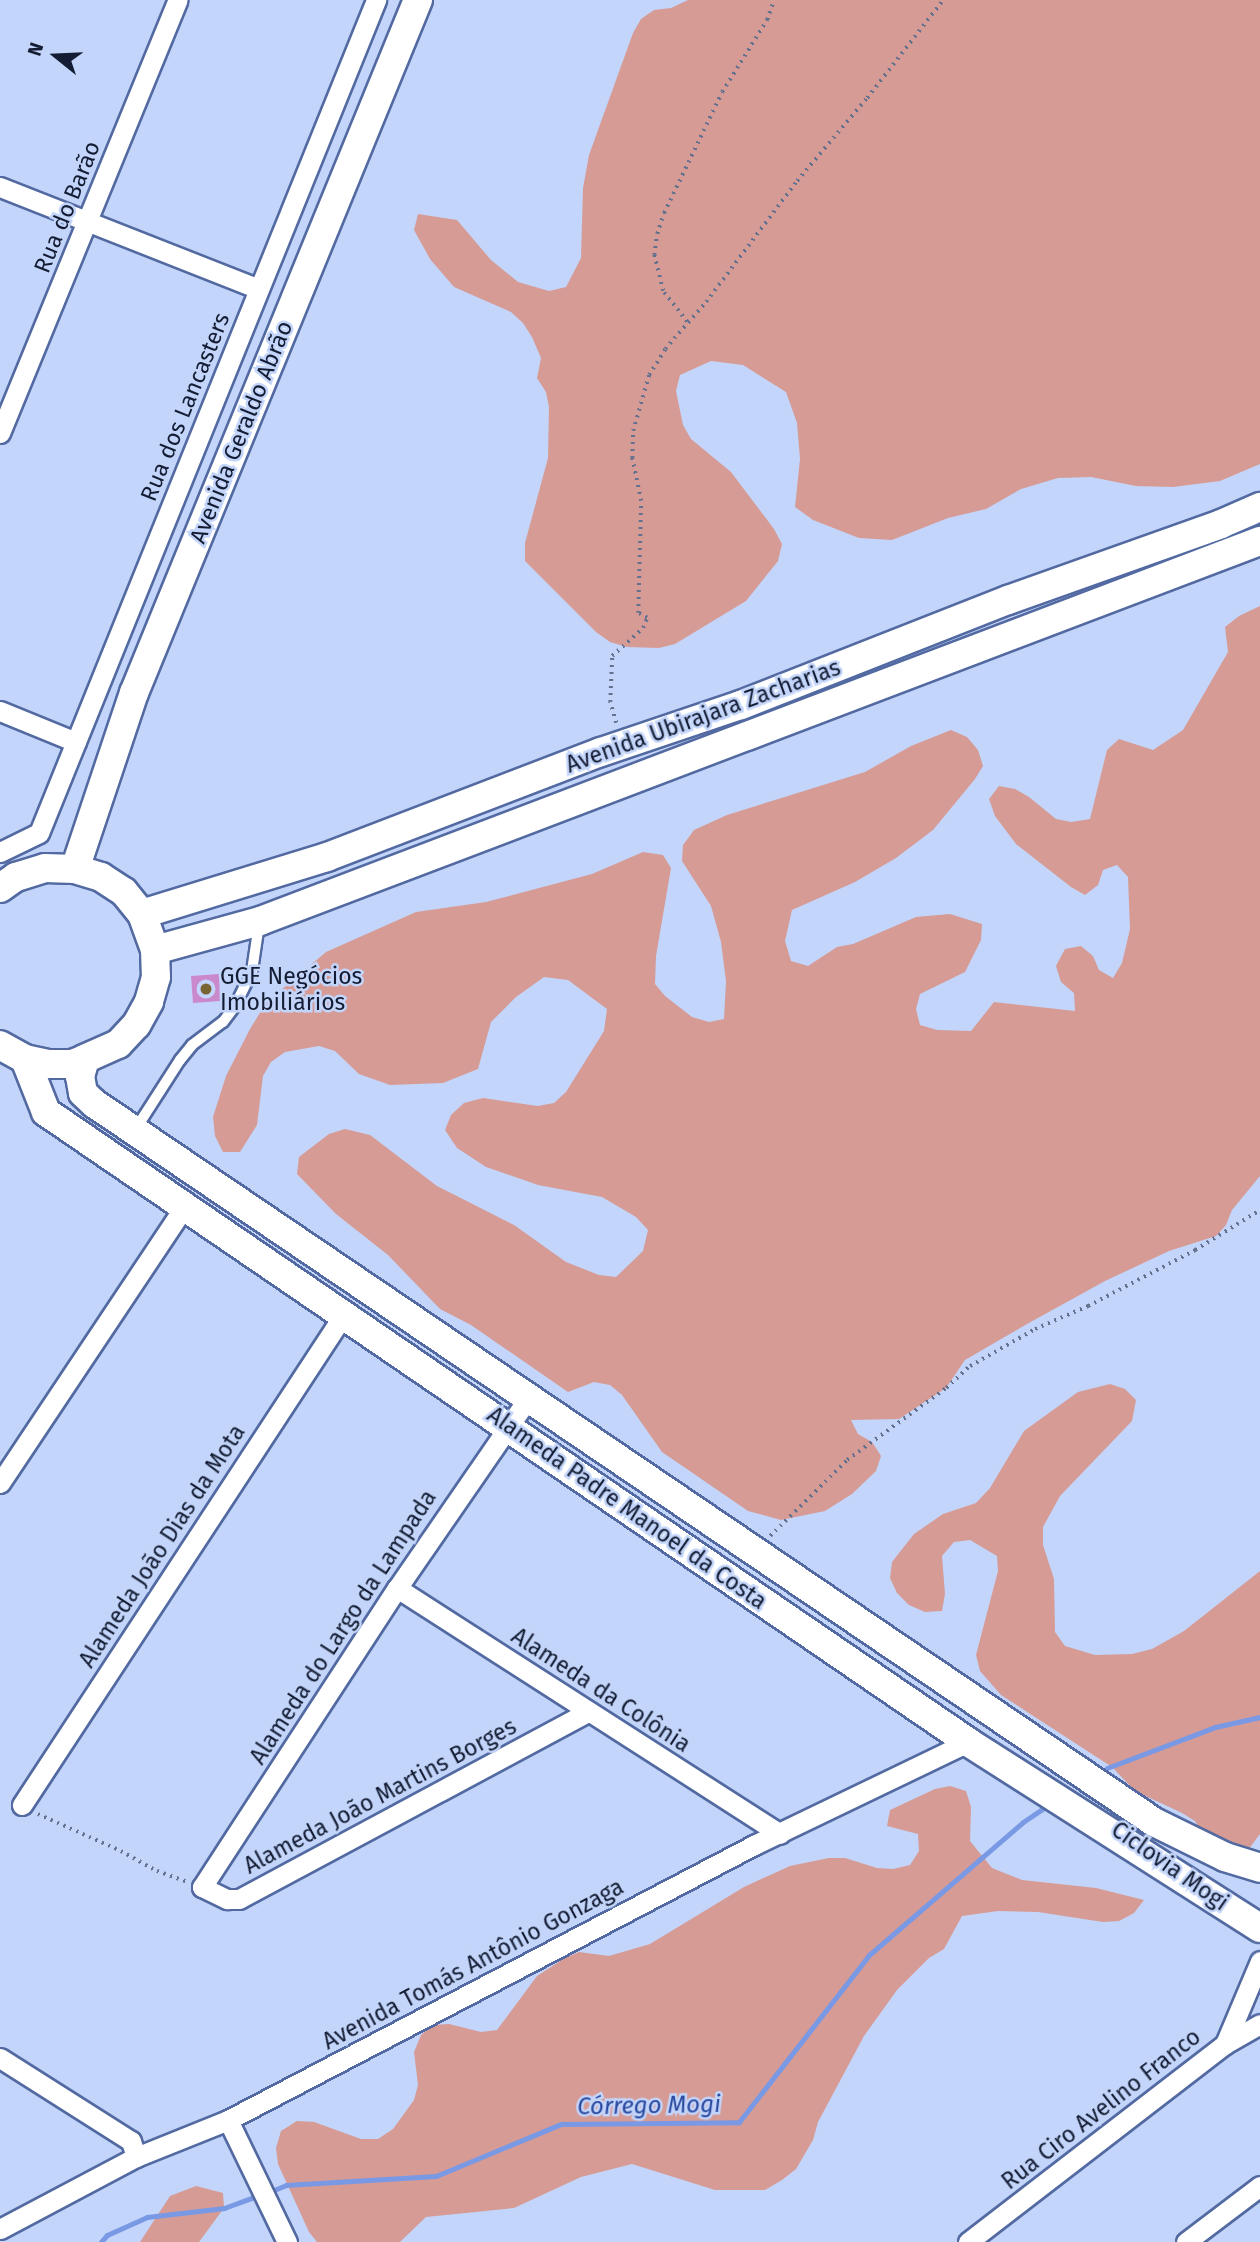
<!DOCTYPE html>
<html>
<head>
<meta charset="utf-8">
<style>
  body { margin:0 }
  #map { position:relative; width:1260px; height:2242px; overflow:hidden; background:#c3d5fa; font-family:"Fira Sans",sans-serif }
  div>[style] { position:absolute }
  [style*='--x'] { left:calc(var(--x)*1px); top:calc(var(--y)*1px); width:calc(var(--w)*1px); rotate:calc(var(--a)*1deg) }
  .green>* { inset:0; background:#d79b95 }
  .stream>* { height:5px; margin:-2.5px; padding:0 2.5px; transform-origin:2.5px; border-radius:2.5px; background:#7999e4 }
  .building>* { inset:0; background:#c989cb }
  .path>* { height:3.5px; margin-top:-1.75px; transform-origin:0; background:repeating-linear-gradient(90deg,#64718e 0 2px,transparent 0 7px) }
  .roads { filter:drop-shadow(2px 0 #526aa1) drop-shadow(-2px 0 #526aa1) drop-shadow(0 2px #526aa1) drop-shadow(0 -2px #526aa1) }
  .service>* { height:10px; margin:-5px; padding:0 5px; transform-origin:5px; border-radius:5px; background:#fff }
  .minor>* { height:19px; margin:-9.5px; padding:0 9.5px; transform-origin:9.5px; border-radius:9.5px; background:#fff }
  .secondary>* { height:28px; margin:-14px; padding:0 14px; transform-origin:14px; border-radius:14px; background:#fff }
  .dots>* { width:19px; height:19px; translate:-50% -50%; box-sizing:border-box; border:4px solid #c3d5fa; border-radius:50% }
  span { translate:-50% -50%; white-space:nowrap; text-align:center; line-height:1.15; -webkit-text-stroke:5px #c3d5fa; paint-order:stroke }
  .street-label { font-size:23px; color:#131c32 }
  .poi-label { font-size:23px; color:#131c32 }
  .left { translate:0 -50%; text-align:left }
  .water-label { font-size:24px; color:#29489f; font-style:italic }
  .north { position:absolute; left:21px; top:21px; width:70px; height:70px; -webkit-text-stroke:5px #c3d5fa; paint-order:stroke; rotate:288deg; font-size:19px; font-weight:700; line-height:28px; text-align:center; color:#131c32 }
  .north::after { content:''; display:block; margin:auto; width:24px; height:32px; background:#131c32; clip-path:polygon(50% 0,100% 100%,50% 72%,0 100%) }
</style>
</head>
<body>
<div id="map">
  <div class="green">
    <i style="clip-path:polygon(688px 0,1260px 0,1260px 464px,1220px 481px,1173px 487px,1136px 486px,1091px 477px,1058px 478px,1021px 489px,986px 509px,948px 518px,892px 540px,859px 538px,813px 520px,795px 507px,800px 459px,797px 423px,786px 392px,743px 365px,711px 361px,680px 375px,676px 391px,683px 425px,691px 439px,731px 472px,774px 529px,782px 544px,778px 561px,746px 601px,675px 644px,659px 648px,627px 647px,610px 642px,596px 632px,525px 561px,525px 543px,548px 458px,549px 407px,546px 392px,537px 378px,541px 358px,532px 337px,523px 323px,511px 312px,454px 287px,430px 259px,414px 230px,418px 214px,457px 220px,491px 260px,518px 282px,549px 291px,566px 287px,581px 258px,583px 188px,589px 155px,633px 33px,641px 19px,654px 10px,671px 8px)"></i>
    <i style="clip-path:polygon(1260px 606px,1260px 1176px,1232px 1210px,1226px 1225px,1216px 1236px,1169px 1251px,1105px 1281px,1027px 1324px,965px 1360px,946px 1388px,899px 1419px,851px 1420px,858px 1434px,872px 1442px,881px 1456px,876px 1471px,852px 1494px,825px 1511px,781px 1520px,748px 1511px,662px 1452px,622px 1395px,610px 1385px,594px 1382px,568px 1392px,471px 1325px,440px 1309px,388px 1255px,336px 1214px,297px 1174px,299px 1157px,329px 1134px,345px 1129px,370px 1135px,437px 1186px,514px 1225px,566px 1262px,599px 1275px,616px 1277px,643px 1251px,648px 1230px,636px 1217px,602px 1197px,538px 1185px,486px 1167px,457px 1148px,445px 1130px,451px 1115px,464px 1103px,483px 1098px,538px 1106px,554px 1103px,566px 1092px,604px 1031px,607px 1009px,568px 980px,544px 977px,516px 997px,491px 1022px,478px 1069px,443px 1083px,390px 1085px,359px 1074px,335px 1051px,319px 1046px,285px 1052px,271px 1062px,263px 1076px,257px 1125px,240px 1152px,223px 1152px,215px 1136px,213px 1117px,226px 1076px,250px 1029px,266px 1003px,326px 952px,416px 912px,486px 902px,592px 874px,643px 852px,663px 855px,671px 868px,656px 956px,655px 984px,665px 996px,692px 1017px,709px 1022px,724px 1019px,726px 981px,721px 942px,711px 906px,682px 861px,683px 845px,694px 830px,727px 815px,865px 772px,911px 746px,951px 730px,967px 737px,978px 750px,983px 766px,975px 779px,933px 830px,896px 858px,855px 882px,792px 910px,785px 941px,791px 961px,808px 966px,837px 947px,853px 944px,916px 917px,950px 914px,982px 924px,981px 940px,965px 972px,920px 994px,916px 1009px,920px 1025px,937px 1030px,971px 1031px,994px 1002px,1075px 1011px,1074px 993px,1061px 982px,1056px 966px,1065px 949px,1081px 946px,1093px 956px,1099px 970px,1113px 978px,1122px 963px,1130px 929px,1128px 877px,1117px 865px,1103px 870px,1098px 885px,1085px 895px,1071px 887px,1016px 844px,995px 816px,989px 799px,999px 786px,1015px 789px,1029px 797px,1056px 819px,1071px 822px,1090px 819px,1107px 750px,1119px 739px,1153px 750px,1183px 730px,1228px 652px,1225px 627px,1239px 616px)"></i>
    <i style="clip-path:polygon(1110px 1384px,1125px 1389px,1136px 1400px,1132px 1421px,1060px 1496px,1043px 1527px,1043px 1545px,1054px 1579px,1055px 1632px,1065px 1646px,1095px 1655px,1132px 1654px,1152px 1649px,1184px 1631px,1260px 1571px,1260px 1834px,1245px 1854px,1203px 1834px,1195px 1821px,1182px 1813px,1135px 1791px,1112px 1767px,1001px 1695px,980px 1671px,976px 1655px,998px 1571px,997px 1556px,970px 1540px,954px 1542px,942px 1556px,945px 1594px,942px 1611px,925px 1612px,909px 1605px,897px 1593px,890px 1578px,892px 1562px,914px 1534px,943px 1514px,976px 1503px,990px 1488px,1024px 1431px,1078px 1392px)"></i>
    <i style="clip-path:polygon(950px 1786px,966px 1791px,971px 1807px,970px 1841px,992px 1868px,1022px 1880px,1096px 1888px,1144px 1900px,1134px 1913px,1119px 1921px,1103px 1922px,1038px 1912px,998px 1911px,962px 1916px,944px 1949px,929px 1958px,897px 1990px,864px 2036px,818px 2122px,813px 2140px,796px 2169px,782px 2180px,765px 2190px,715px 2190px,632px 2164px,581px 2177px,514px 2208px,426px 2217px,400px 2242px,317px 2242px,309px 2232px,278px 2164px,276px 2148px,281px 2131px,297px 2121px,314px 2122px,361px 2139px,378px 2139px,393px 2129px,414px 2100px,418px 2085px,414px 2052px,421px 2035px,433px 2025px,449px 2024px,481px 2032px,497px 2030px,537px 1976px,565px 1958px,579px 1952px,609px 1956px,650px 1944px,744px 1887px,790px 1866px,829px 1858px,845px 1858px,877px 1868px,893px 1869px,910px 1865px,919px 1851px,918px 1834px,887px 1826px,890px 1810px,935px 1789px)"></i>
    <i style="clip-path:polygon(196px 2186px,223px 2193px,224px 2208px,199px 2242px,140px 2242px,170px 2196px)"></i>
  </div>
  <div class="stream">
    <i style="--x:1107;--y:1768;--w:116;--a:-20.8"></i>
    <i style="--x:1215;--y:1727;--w:46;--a:-12.5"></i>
    <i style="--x:269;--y:2192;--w:18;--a:-22"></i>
    <i style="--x:286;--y:2185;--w:150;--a:-3.4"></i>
    <i style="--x:436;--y:2176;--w:135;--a:-22.6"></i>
    <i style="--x:561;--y:2124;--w:178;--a:-0.6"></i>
    <i style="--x:739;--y:2122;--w:212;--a:-52.1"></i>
    <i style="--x:869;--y:1955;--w:203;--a:-40.8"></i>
    <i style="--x:1023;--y:1822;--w:23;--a:-34"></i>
    <i style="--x:101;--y:2242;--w:9;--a:-49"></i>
    <i style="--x:107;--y:2235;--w:44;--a:-24.2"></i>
    <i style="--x:147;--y:2217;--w:78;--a:-6.7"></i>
    <i style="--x:224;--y:2208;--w:38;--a:-20"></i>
  </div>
  <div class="building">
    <i style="clip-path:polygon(219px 974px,220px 1001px,193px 1003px,191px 976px)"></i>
  </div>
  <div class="path">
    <i style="--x:687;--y:322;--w:39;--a:-128"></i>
    <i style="--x:663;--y:291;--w:37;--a:-104"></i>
    <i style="--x:654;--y:255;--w:21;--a:-82"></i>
    <i style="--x:657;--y:234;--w:22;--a:-72"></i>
    <i style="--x:664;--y:213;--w:134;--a:-64.4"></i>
    <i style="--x:722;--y:92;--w:85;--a:-58"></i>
    <i style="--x:767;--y:20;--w:21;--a:-71"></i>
    <i style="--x:616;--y:723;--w:22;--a:-106"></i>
    <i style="--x:610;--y:702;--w:46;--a:-87.5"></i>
    <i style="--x:612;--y:656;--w:42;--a:-42.1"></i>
    <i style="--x:643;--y:628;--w:11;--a:-68"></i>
    <i style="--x:647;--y:618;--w:10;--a:-151"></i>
    <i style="--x:638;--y:613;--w:112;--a:-88.5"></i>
    <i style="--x:641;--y:501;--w:44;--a:-101.8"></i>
    <i style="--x:632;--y:458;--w:27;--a:-88"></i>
    <i style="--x:633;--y:431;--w:58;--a:-74.1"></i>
    <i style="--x:649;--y:375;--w:31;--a:-58"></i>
    <i style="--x:665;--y:349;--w:62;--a:-48.9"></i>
    <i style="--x:706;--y:302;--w:151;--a:-53.1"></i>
    <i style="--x:797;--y:181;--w:109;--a:-49.9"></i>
    <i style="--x:867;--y:98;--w:124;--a:-52.2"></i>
    <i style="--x:770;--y:1536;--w:108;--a:-44.6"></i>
    <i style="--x:847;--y:1460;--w:122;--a:-36"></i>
    <i style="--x:946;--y:1388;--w:33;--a:-43"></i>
    <i style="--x:970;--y:1366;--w:75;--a:-29.6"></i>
    <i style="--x:1035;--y:1329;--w:58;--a:-23.5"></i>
    <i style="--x:1088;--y:1306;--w:121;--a:-27.6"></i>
    <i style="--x:1195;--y:1250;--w:76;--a:-31.6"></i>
    <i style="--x:38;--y:1814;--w:91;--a:24"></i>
    <i style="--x:121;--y:1851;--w:41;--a:29.1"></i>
    <i style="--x:157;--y:1871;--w:32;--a:20"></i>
  </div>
  <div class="roads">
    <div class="service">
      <i style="--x:135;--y:1130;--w:83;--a:-57.3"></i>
      <i style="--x:180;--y:1060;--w:19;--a:-51"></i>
      <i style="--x:192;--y:1045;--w:39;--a:-37"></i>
      <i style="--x:223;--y:1022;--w:20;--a:-53"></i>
      <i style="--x:235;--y:1006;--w:39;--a:-64"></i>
      <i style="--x:252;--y:971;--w:48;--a:-81.5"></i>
    </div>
    <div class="minor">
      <i style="--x:0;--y:187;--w:278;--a:21.5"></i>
      <i style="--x:0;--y:433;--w:468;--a:-67.7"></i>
      <i style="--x:0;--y:711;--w:82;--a:22.2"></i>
      <i style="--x:0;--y:852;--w:43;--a:-26"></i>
      <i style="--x:39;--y:833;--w:899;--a:-67.97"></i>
      <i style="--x:529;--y:1397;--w:232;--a:124.6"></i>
      <i style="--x:397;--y:1588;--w:357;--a:123.1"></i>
      <i style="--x:202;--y:1887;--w:28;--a:26"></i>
      <i style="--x:227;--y:1899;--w:12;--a:0"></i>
      <i style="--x:239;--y:1899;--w:397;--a:-28.2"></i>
      <i style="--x:0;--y:1483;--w:333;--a:-56.3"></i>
      <i style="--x:397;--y:1588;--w:455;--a:32.7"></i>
      <i style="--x:22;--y:1805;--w:587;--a:-56.74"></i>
      <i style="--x:1225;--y:2044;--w:40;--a:-29.7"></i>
      <i style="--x:0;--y:2058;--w:155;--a:32.4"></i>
      <i style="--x:131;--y:2141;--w:17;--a:73"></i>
      <i style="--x:228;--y:2120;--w:136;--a:64.2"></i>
      <i style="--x:0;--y:2229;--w:154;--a:-27.9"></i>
      <i style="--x:136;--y:2157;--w:99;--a:-21.9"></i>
      <i style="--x:228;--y:2120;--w:594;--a:-27.6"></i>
      <i style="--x:754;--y:1845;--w:237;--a:-25.7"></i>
      <i style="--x:968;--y:2242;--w:324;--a:-37.6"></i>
      <i style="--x:1225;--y:2044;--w:90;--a:-67.1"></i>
      <i style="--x:1186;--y:2242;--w:93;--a:-37.1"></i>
    </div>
    <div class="secondary">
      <i style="--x:75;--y:869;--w:186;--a:-71.5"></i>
      <i style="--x:134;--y:693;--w:749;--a:-67.72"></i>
      <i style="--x:0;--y:888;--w:19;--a:-35"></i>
      <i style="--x:16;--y:877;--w:30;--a:-17"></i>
      <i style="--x:45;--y:868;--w:30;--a:2"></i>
      <i style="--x:75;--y:869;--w:27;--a:17"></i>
      <i style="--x:101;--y:877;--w:27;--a:33"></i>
      <i style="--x:124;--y:892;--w:28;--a:51"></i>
      <i style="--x:142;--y:914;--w:38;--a:70"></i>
      <i style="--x:155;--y:950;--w:27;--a:88"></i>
      <i style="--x:156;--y:977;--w:26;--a:106"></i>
      <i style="--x:149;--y:1002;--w:26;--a:119"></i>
      <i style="--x:136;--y:1025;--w:26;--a:133"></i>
      <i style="--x:118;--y:1044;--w:36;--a:156"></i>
      <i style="--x:85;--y:1059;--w:14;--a:159"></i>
      <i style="--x:72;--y:1064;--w:24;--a:180"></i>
      <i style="--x:48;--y:1064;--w:24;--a:-168"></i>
      <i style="--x:25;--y:1059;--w:29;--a:-151"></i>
      <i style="--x:142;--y:914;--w:194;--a:-17.1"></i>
      <i style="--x:327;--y:857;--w:293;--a:-21"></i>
      <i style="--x:601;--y:752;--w:148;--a:-18.6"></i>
      <i style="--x:741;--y:705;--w:287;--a:-21.5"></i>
      <i style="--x:1008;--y:600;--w:226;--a:-19.6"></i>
      <i style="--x:1221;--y:524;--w:43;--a:-23.6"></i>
      <i style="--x:155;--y:950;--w:109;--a:-15.4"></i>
      <i style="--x:260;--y:921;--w:1070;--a:-20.81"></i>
      <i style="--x:25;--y:1059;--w:57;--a:68.4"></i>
      <i style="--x:46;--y:1112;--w:1117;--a:34.34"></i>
      <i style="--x:968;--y:1742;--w:346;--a:32.5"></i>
      <i style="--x:85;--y:1059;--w:18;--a:106"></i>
      <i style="--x:80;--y:1076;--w:17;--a:80"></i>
      <i style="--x:83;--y:1093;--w:16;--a:43"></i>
      <i style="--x:95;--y:1104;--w:1279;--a:34.14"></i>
      <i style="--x:1154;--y:1822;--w:79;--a:26.2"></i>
      <i style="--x:1225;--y:1857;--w:37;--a:17"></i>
    </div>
  </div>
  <div class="dots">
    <i style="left:206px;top:989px;background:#796433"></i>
  </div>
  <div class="street-label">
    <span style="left:67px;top:207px;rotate:-68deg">Rua do Barão</span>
    <span style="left:185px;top:407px;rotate:-68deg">Rua dos Lancasters</span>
    <span style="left:241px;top:432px;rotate:-68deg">Avenida Geraldo Abrão</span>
    <span style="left:703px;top:716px;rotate:-20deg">Avenida Ubirajara Zacharias</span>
    <span style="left:627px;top:1508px;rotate:35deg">Alameda Padre Manoel da Costa</span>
    <span style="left:162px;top:1546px;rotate:-57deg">Alameda João Dias da Mota</span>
    <span style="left:343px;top:1627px;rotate:-57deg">Alameda do Largo da Lampada</span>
    <span style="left:601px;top:1690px;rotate:33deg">Alameda da Colônia</span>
    <span style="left:380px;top:1796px;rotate:-28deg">Alameda João Martins Borges</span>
    <span style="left:1170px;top:1866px;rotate:35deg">Ciclovia Mogi</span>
    <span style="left:473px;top:1964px;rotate:-28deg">Avenida Tomás Antônio Gonzaga</span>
    <span style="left:1101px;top:2109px;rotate:-38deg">Rua Ciro Avelino Franco</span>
  </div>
  <div class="poi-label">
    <span class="left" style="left:220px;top:989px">GGE Negócios<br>Imobiliários</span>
  </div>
  <div class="water-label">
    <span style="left:649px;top:2106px;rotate:-1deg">Córrego Mogi</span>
  </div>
  <div class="north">N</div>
</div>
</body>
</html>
